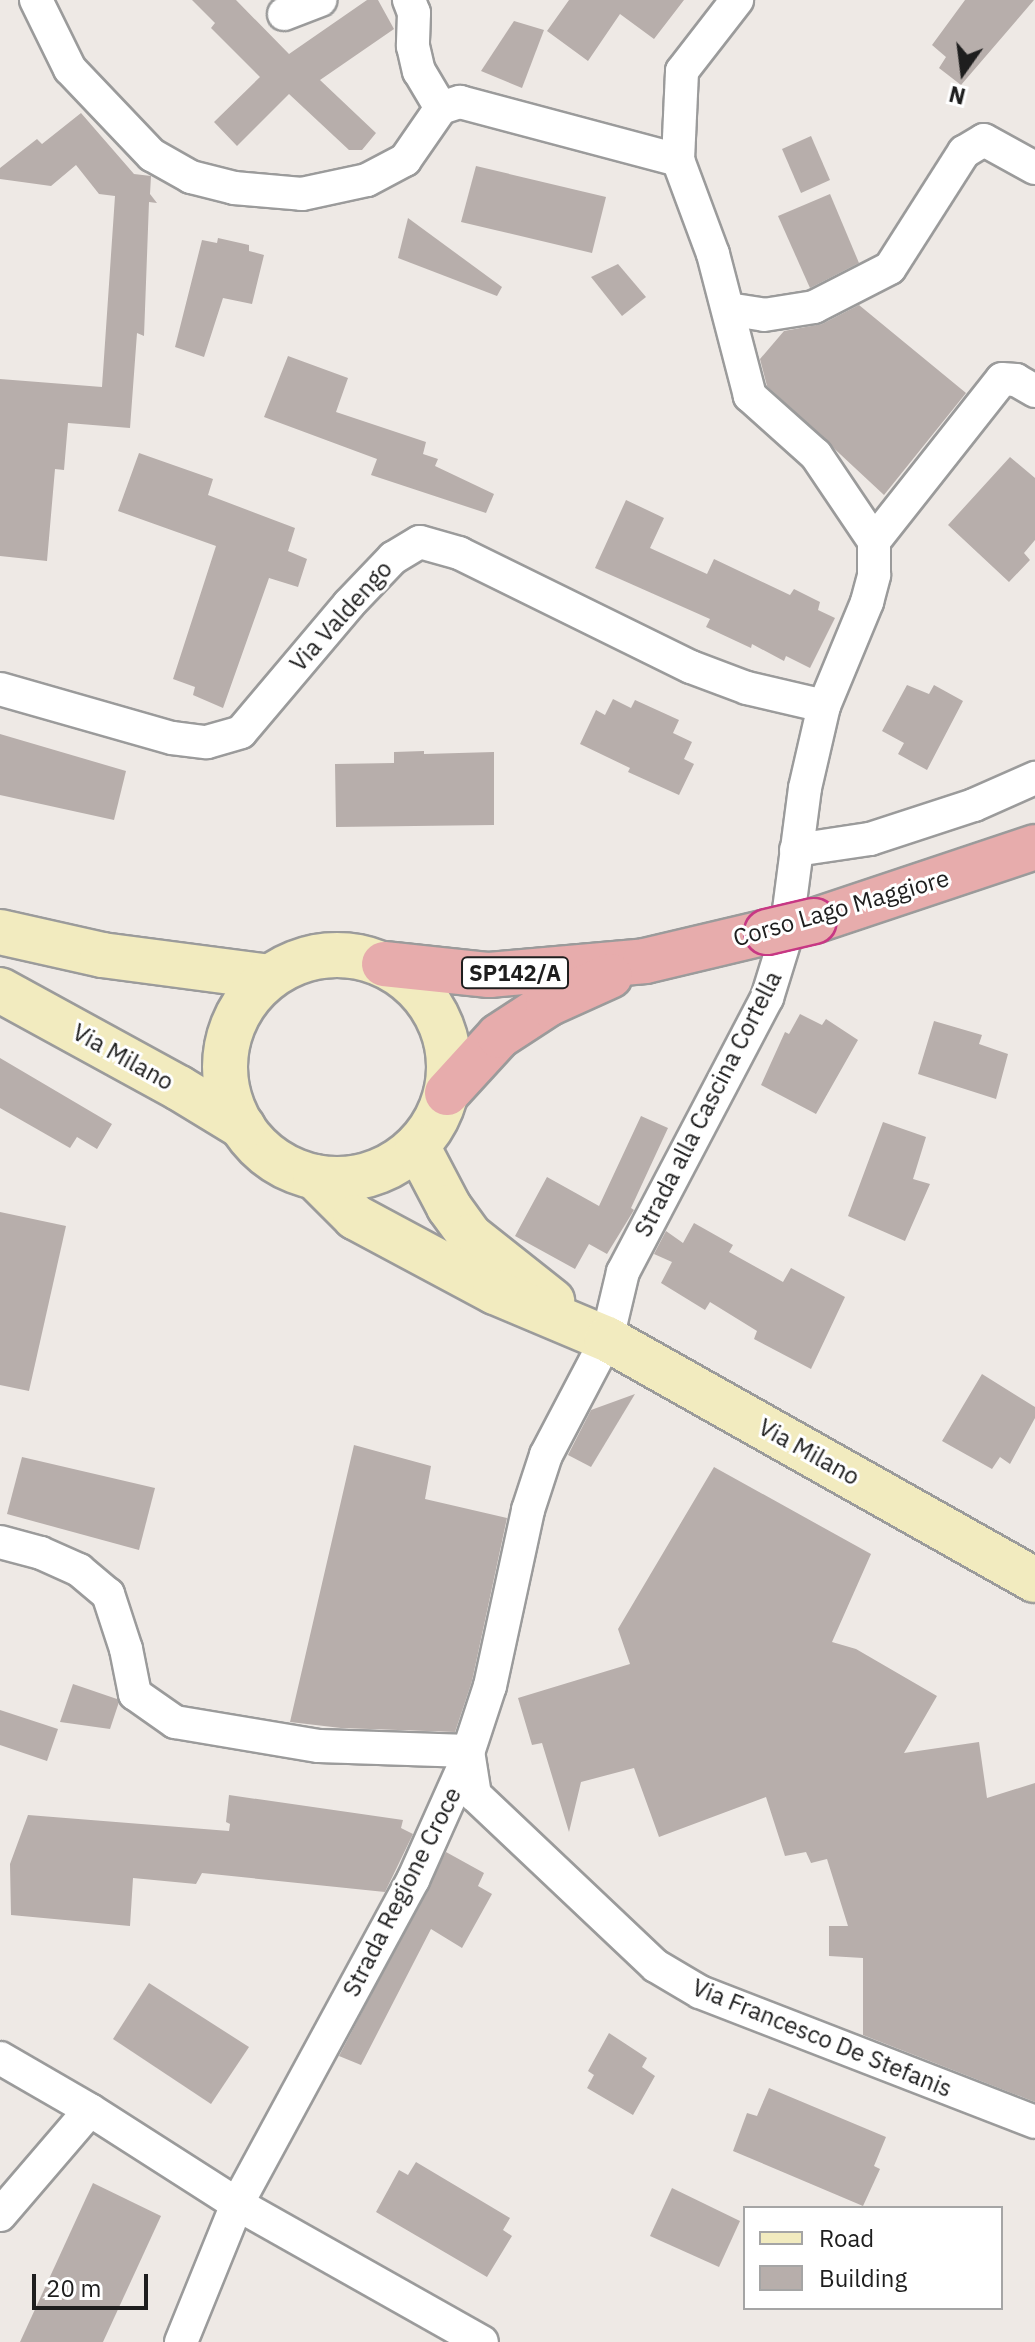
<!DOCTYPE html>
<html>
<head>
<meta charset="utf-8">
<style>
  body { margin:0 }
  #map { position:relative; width:1035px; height:2342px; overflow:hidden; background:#eee9e5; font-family:"IBM Plex Sans",sans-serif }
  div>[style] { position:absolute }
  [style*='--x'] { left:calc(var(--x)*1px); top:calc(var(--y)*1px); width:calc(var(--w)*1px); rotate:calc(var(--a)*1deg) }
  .building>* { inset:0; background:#b7aeab }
  .roads { filter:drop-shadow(2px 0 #9b9b9b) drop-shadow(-2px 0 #9b9b9b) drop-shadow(0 2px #9b9b9b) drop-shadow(0 -2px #9b9b9b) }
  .minor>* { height:32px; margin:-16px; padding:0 16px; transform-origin:16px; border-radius:16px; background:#fff }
  .secondary>* { height:44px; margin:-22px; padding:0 22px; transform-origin:22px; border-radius:22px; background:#f2ebbf }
  .secondary>.ring { margin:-22px; padding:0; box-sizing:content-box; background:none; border:44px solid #f2ebbf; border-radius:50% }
  .trunk>* { height:44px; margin:-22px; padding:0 22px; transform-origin:22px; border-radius:22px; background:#e7acac }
  .bridges { filter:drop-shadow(2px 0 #c73884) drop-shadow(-2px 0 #c73884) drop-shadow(0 2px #c73884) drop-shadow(0 -2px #c73884) }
  .trunk-bridge>* { height:44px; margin:-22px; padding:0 22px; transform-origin:22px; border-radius:22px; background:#e7acac }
  span { translate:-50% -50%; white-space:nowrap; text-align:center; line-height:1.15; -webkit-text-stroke:6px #fff; paint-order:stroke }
  .shield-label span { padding:2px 6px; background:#fff; border:2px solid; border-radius:6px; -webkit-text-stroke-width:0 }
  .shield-label { font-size:22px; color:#1e1e1e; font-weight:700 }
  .street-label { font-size:24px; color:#1e1e1e }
  .legend { position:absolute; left:743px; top:2206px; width:260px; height:104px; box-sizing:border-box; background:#fff; border:2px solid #a5a5a5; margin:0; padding:10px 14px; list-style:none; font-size:24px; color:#1e1e1e }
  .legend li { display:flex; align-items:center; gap:16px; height:40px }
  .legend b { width:40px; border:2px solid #a5a5a5 }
  .north { position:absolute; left:923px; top:32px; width:80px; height:80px; -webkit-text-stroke:6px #fff; paint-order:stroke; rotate:194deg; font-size:22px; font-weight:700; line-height:32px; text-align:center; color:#1e1e1e }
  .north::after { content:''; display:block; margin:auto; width:28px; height:36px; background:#1e1e1e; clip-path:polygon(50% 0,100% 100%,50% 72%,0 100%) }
  .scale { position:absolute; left:32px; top:2274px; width:116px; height:36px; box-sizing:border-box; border:4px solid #1e1e1e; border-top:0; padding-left:10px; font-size:24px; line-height:28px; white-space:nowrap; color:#1e1e1e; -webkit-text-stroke:6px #fff; paint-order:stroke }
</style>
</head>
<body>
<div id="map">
  <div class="building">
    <i style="clip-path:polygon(192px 0,236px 0,289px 54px,367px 0,378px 0,394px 29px,320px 80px,376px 133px,362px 150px,349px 150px,289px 94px,237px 146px,214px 122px,260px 77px,211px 28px,215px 23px)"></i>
    <i style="clip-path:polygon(569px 0,684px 0,654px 39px,620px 14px,588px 61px,547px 31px)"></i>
    <i style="clip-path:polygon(965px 0,1034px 0,961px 85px,939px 68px,946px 57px,932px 45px)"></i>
    <i style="clip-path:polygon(514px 21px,544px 30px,522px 88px,481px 71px)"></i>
    <i style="clip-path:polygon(81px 113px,134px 174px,151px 176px,150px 194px,157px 203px,149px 202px,144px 336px,137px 333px,130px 428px,68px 423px,64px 470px,55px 469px,47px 561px,0 556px,0 379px,102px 387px,115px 196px,99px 194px,76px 165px,51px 186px,0 179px,0 168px,37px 139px,42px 144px)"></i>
    <i style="clip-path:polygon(811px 136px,830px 180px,801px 193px,782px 149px)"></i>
    <i style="clip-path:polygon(476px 166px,606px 197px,592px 253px,461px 222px)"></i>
    <i style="clip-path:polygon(830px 194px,859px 263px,810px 288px,778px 216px)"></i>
    <i style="clip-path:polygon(408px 218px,502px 287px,497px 296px,398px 258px)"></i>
    <i style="clip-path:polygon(218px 238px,249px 245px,249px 251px,264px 255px,252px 304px,223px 298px,204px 357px,175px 347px,202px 240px,217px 243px)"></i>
    <i style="clip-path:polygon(618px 264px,646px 297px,622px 316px,591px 277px)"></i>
    <i style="clip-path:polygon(859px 305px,966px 393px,884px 495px,767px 386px,760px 359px,784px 331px,822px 324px)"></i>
    <i style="clip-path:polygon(288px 356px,348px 378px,336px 412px,426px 442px,423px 454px,438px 459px,435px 466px,494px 494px,486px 513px,371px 475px,377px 459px,264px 417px)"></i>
    <i style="clip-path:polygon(139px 453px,213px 479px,208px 495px,295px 528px,288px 551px,307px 559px,298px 587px,269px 578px,223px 708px,193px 695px,195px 687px,173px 679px,216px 546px,118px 511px)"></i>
    <i style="clip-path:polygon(1010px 457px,1035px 478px,1035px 540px,1024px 553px,1030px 560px,1009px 582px,948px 525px)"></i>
    <i style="clip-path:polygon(626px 500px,664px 518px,650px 548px,707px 574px,714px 559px,790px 595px,794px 589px,820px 602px,818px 610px,835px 618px,810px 668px,786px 656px,784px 661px,752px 644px,751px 648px,706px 627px,710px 619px,595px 568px)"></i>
    <i style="clip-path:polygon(907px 685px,929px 694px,934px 685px,963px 701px,927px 770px,898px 754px,904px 743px,882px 731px)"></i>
    <i style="clip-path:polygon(613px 699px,631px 708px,635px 700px,679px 720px,673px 733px,692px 742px,684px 759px,694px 764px,679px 795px,628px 772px,630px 768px,580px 744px,596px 710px,605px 715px)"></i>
    <i style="clip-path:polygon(0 734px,126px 771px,114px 820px,0 795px)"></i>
    <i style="clip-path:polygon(424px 751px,424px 754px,494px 752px,494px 825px,336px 827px,335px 764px,394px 763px,394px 752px)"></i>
    <i style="clip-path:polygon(800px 1014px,822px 1025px,826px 1019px,858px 1040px,816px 1114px,761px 1085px,785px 1032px,789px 1034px)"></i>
    <i style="clip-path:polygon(934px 1021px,982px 1035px,979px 1044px,1008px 1054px,996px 1099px,918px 1074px)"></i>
    <i style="clip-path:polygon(0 1058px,112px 1124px,97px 1149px,77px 1137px,70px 1148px,0 1108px)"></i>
    <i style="clip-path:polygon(641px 1116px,668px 1128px,631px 1208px,634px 1210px,607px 1254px,589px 1244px,575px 1269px,515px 1236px,547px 1177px,599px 1206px)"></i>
    <i style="clip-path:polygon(883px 1122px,926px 1137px,913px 1179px,930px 1184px,905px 1241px,848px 1216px)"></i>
    <i style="clip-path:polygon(0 1212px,66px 1226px,29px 1391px,0 1385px)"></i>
    <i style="clip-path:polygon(694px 1223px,733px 1245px,729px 1252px,783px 1282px,791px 1268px,845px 1297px,811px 1369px,754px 1339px,757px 1331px,710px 1302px,705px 1310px,661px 1283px,672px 1262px,654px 1254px,666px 1231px,683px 1243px)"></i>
    <i style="clip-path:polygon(982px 1374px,1035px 1407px,1035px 1418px,1010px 1464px,1000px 1457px,992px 1469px,942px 1441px)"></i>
    <i style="clip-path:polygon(635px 1394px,591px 1467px,568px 1455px,591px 1410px)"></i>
    <i style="clip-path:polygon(354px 1445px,431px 1466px,425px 1499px,507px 1518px,472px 1681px,455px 1732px,341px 1728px,290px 1722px)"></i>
    <i style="clip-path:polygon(22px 1457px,155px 1488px,139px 1550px,7px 1514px)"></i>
    <i style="clip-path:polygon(714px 1467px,871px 1554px,832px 1642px,856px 1649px,937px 1696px,904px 1753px,979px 1742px,987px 1798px,1035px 1783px,1035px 2102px,863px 2035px,863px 1958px,829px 1956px,829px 1926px,848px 1926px,827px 1859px,811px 1863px,806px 1852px,785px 1856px,766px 1797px,659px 1837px,634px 1768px,581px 1782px,569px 1832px,542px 1743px,532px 1745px,518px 1698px,630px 1664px,618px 1629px)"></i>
    <i style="clip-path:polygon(73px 1684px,117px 1699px,119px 1702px,110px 1729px,60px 1722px)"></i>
    <i style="clip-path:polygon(0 1710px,58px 1729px,47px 1761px,0 1745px)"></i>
    <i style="clip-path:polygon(229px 1795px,403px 1820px,401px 1828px,413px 1834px,385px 1892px,202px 1873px,196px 1884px,133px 1878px,130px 1926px,11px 1915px,10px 1864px,28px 1815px,229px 1831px,230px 1824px,226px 1822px)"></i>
    <i style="clip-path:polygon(446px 1852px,484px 1873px,478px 1886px,492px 1894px,462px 1948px,431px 1929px,361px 2065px,339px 2056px)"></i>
    <i style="clip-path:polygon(149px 1983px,249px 2047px,211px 2104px,113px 2039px)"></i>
    <i style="clip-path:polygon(609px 2033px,647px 2058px,642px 2067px,655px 2076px,633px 2115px,587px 2088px,594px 2075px,588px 2071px)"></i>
    <i style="clip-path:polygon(769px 2088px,886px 2137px,874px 2166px,880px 2169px,863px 2206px,733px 2151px,747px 2113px,757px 2116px)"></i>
    <i style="clip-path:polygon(416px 2162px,510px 2218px,503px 2230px,512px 2236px,487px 2277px,376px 2212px,399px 2170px,408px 2175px)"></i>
    <i style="clip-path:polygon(93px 2183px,161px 2216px,103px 2342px,20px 2342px)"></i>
    <i style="clip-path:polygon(672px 2188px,740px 2221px,719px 2267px,650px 2236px)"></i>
  </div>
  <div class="roads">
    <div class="minor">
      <i style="--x:36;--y:0;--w:77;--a:63.8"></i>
      <i style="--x:70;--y:69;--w:119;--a:46.4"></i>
      <i style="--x:152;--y:155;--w:45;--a:29.4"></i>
      <i style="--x:191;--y:177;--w:44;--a:14.3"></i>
      <i style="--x:234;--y:188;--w:68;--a:5"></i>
      <i style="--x:302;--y:194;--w:66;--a:-12.2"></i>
      <i style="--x:367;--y:180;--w:43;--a:-27.8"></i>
      <i style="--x:405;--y:160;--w:63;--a:-55.3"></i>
      <i style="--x:441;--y:108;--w:20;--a:-18"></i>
      <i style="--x:460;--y:102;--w:226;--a:14.9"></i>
      <i style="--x:409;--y:0;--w:14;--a:69"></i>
      <i style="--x:414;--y:13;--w:33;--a:92"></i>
      <i style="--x:413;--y:46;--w:26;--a:77"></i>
      <i style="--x:419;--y:71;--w:43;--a:59.3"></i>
      <i style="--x:284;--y:14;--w:39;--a:-21"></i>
      <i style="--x:728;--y:309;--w:36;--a:9"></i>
      <i style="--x:764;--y:315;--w:51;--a:-9.1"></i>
      <i style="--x:814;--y:307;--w:85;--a:-27.2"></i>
      <i style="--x:890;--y:268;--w:138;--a:-57.5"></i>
      <i style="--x:964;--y:152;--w:23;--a:-31"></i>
      <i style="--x:984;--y:140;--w:58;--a:28.8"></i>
      <i style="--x:874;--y:541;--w:206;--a:-51.7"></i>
      <i style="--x:1002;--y:379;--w:14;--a:4"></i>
      <i style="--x:1016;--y:380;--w:22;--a:30"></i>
      <i style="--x:0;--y:689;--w:179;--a:15.9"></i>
      <i style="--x:172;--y:738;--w:35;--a:7"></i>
      <i style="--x:207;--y:742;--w:35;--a:-16"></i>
      <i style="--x:241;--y:732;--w:167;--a:-49.8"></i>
      <i style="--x:349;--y:604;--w:64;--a:-46.3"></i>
      <i style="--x:393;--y:558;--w:31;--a:-31"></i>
      <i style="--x:420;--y:542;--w:41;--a:15.8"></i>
      <i style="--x:459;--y:553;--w:258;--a:26.2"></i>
      <i style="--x:691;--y:667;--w:60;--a:20.6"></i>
      <i style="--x:747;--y:688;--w:79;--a:13.2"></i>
      <i style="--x:796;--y:850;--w:75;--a:-8.5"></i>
      <i style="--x:870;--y:839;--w:109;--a:-18.1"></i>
      <i style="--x:974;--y:805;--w:67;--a:-23.9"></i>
      <i style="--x:0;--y:1542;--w:42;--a:15"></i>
      <i style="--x:41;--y:1553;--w:42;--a:24.1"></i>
      <i style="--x:79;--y:1570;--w:38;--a:40"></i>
      <i style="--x:108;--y:1594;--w:58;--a:71.9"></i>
      <i style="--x:126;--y:1649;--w:46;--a:78.7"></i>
      <i style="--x:135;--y:1694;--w:49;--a:35"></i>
      <i style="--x:175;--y:1722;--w:146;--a:9.5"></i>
      <i style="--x:319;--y:1746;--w:149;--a:1.9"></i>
      <i style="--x:468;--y:1751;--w:45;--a:81"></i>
      <i style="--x:475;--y:1795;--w:249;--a:43.4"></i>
      <i style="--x:656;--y:1966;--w:51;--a:30.6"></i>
      <i style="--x:700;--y:1992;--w:359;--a:21.2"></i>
      <i style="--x:0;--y:2058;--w:104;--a:30"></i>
      <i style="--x:90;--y:2110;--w:174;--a:32.6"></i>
      <i style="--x:237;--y:2204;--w:281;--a:29.4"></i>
      <i style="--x:0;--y:2215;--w:138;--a:-49.4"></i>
      <i style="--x:181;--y:2342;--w:149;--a:-67.9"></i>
      <i style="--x:237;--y:2204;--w:369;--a:-61.5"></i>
      <i style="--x:413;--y:1880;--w:123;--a:-65.9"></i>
      <i style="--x:463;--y:1768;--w:86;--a:-71.8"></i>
      <i style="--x:490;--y:1686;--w:180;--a:-77.8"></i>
      <i style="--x:528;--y:1510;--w:58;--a:-71.9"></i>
      <i style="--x:546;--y:1455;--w:131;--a:-62.3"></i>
      <i style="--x:607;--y:1339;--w:69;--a:-76.6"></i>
      <i style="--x:623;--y:1272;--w:310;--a:-62.3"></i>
      <i style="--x:767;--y:998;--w:61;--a:-72.8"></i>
      <i style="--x:785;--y:940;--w:153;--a:-82.5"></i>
      <i style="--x:805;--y:788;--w:84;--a:-77"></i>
      <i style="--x:824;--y:706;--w:113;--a:-67.5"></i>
      <i style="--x:867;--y:602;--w:28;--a:-75"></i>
      <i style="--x:874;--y:575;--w:34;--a:-90"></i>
      <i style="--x:874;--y:541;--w:104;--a:-124"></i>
      <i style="--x:816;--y:455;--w:89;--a:-138.2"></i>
      <i style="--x:750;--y:396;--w:147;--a:-104.6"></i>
      <i style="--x:713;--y:254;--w:100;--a:-110.4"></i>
      <i style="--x:678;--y:160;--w:89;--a:-87.4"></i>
      <i style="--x:682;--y:71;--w:90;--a:-52.2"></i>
    </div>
    <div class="secondary">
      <i style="--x:0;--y:932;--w:105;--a:12.7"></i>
      <i style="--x:102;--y:955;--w:168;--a:7.5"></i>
      <i class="ring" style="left:225px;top:955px;width:180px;height:180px"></i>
      <i style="--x:0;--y:990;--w:204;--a:28.7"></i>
      <i style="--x:179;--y:1088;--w:75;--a:31.4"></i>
      <i style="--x:417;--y:1146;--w:69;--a:62.3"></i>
      <i style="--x:449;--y:1207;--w:36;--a:54"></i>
      <i style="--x:470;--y:1236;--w:105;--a:38.4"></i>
      <i style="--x:315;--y:1177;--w:57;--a:45"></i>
      <i style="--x:355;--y:1217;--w:159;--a:28.2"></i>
      <i style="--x:495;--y:1292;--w:121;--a:22.8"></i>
      <i style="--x:607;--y:1339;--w:491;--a:29.4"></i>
    </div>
    <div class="trunk">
      <i style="--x:814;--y:921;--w:233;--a:-18.5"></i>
      <i style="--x:384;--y:964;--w:106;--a:6"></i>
      <i style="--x:489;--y:975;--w:157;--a:-5.1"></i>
      <i style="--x:645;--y:961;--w:125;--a:-13.4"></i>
      <i style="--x:447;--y:1093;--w:77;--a:-47.6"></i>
      <i style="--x:499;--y:1036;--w:59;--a:-33.1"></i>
      <i style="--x:548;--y:1004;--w:68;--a:-24.3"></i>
    </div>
  </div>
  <div class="bridges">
    <div class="trunk-bridge">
      <i style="--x:767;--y:932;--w:48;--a:-13.2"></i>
    </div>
  </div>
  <div class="shield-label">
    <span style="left:515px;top:973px">SP142/A</span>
  </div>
  <div class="street-label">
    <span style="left:341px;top:616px;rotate:-48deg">Via Valdengo</span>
    <span style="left:841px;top:908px;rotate:-16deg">Corso Lago Maggiore</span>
    <span style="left:123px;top:1057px;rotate:29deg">Via Milano</span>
    <span style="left:708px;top:1104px;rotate:-63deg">Strada alla Cascina Cortella</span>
    <span style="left:809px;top:1452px;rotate:29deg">Via Milano</span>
    <span style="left:402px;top:1892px;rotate:-63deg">Strada Regione Croce</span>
    <span style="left:822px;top:2038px;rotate:22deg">Via Francesco De Stefanis</span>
  </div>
  <ul class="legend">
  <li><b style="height:10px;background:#f2ebbf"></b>Road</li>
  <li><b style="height:22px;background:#b7aeab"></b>Building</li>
  </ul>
  <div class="north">N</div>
  <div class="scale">20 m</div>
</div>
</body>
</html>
